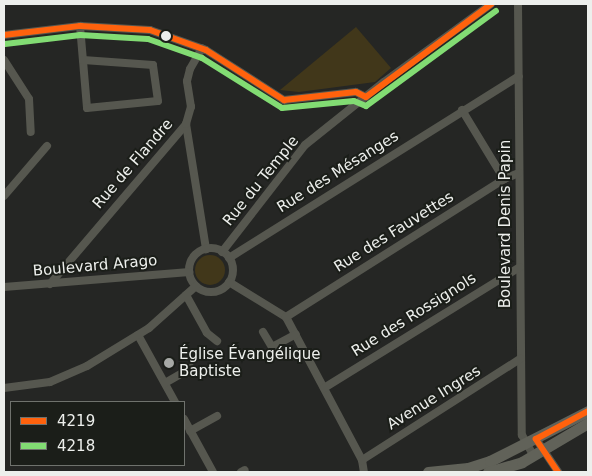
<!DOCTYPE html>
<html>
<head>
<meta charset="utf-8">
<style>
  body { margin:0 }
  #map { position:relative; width:592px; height:476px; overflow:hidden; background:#252624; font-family:"DejaVu Sans",sans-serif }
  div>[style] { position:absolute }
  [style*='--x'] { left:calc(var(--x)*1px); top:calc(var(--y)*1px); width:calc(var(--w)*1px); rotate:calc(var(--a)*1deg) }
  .green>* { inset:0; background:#41371a }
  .round { border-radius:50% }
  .minor>* { height:8px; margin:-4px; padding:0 4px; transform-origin:4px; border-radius:4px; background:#56574f }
  .minor>.ring { margin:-4px; padding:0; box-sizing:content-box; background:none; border:8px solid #56574f; border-radius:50% }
  .secondary>* { height:11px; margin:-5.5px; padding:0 5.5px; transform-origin:5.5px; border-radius:5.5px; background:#616259 }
  .bus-1>* { height:6px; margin:-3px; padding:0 3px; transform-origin:3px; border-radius:3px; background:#ff620d }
  .bus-2>* { height:6px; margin:-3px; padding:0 3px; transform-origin:3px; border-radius:3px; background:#82dc73 }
  .dots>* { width:14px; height:14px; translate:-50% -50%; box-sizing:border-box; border:2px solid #1b1e19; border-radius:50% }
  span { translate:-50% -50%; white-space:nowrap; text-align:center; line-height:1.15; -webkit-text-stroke:4px #1b1e19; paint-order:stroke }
  .street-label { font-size:15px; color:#edefec }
  .poi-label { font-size:15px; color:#edefec }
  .left { translate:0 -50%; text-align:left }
  .frame { position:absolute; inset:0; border:5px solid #edefec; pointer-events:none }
  .legend { position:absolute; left:10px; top:401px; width:175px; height:65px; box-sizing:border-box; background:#1b1e19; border:1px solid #6f726d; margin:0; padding:6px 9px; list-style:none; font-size:15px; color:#edefec }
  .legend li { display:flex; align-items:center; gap:10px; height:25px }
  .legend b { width:25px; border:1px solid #6f726d }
</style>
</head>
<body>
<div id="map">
  <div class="green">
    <i style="clip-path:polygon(356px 27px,391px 68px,375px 82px,299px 92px,280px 90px)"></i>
    <i class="round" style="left:195px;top:255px;width:30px;height:30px"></i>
  </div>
  <div class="minor">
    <i style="--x:518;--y:4;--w:431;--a:89.5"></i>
    <i style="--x:522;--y:435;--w:23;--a:61"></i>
    <i style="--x:80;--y:26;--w:82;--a:85.1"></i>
    <i style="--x:87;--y:108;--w:71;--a:-5.6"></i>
    <i style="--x:158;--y:101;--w:36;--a:-98"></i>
    <i style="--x:153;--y:65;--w:70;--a:-175.9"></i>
    <i style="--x:4;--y:35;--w:77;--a:-6.8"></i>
    <i style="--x:80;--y:26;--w:70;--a:3.3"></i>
    <i style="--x:150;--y:30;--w:59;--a:19.7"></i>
    <i style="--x:206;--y:50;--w:93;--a:32.7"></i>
    <i style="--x:284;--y:100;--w:72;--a:-6.3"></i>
    <i style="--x:356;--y:92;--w:11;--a:27"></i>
    <i style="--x:4;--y:60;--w:46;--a:57.3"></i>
    <i style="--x:29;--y:99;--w:33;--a:87"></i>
    <i style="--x:462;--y:110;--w:81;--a:58.7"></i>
    <i style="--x:186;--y:124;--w:127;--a:80.9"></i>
    <i style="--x:4;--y:196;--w:66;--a:-49.3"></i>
    <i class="ring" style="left:189px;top:248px;width:36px;height:36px"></i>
    <i style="--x:222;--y:252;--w:135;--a:-52.2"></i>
    <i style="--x:305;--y:145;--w:101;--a:-38.6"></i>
    <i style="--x:384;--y:82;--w:132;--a:-36.1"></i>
    <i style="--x:229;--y:258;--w:342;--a:-32.1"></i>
    <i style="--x:229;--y:282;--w:67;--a:31.6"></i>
    <i style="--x:286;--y:317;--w:162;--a:62"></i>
    <i style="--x:362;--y:460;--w:12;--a:81"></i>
    <i style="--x:50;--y:284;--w:210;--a:-49.6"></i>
    <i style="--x:186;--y:124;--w:18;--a:-74"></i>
    <i style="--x:191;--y:107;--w:26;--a:-99"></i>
    <i style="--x:187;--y:81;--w:12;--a:-76"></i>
    <i style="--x:190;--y:69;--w:24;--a:-60"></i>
    <i style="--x:4;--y:287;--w:186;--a:-4.6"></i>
    <i style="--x:186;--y:295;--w:43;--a:61.1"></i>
    <i style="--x:207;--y:333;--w:13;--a:39"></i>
    <i style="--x:286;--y:317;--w:258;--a:-32.3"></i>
    <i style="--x:504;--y:179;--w:16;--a:-22"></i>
    <i style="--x:263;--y:332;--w:17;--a:59"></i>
    <i style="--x:272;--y:347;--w:27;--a:-28"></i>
    <i style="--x:138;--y:335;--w:77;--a:61.1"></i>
    <i style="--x:165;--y:383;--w:30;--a:-30"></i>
    <i style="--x:4;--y:388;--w:46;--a:-7.4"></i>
    <i style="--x:50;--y:382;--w:40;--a:-23.4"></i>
    <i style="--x:87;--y:366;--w:73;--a:-31.5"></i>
    <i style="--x:149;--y:328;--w:63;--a:-41.8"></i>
    <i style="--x:324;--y:388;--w:230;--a:-31.7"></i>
    <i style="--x:184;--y:419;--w:60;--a:61.3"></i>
    <i style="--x:190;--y:431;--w:31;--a:-29"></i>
    <i style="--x:536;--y:439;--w:40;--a:56"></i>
    <i style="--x:362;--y:460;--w:188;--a:-32.6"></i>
    <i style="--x:241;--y:472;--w:4;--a:-27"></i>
  </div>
  <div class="secondary">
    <i style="--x:428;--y:472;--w:40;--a:-5.7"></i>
    <i style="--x:468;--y:468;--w:23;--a:-18"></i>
    <i style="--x:490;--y:461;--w:110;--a:-27"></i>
    <i style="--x:488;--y:472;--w:35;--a:-16"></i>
    <i style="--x:522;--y:462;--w:77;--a:-30.6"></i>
  </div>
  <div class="bus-1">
    <i style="--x:4;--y:35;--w:77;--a:-6.8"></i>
    <i style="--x:80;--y:26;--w:70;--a:3.3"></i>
    <i style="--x:150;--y:30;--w:59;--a:19.7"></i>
    <i style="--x:206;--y:50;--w:93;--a:32.7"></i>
    <i style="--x:284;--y:100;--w:72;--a:-6.3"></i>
    <i style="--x:356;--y:92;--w:11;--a:27"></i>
    <i style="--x:366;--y:97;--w:156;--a:-36.6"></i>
    <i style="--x:558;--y:472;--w:40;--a:-124"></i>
    <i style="--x:536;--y:439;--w:59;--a:-28.3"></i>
  </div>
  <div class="bus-2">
    <i style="--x:5;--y:44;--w:76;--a:-6.8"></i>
    <i style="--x:80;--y:35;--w:68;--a:3.4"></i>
    <i style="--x:148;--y:39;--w:57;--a:19.4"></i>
    <i style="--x:202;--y:58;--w:94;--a:32"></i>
    <i style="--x:282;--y:108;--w:72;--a:-5.6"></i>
    <i style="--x:354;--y:101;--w:13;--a:23"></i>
    <i style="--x:366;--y:106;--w:161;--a:-36.2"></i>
  </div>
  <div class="dots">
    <i style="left:166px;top:36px;background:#edefec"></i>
    <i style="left:169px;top:363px;background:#a7a9a6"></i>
  </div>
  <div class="street-label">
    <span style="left:133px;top:164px;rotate:-49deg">Rue de Flandre</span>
    <span style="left:338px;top:172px;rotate:-32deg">Rue des Mésanges</span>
    <span style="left:261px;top:181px;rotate:-51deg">Rue du Temple</span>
    <span style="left:506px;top:224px;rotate:-90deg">Boulevard Denis Papin</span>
    <span style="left:394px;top:232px;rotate:-32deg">Rue des Fauvettes</span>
    <span style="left:95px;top:266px;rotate:-5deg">Boulevard Arago</span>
    <span style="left:414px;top:315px;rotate:-32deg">Rue des Rossignols</span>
    <span style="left:434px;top:398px;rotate:-32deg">Avenue Ingres</span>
  </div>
  <div class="poi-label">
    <span class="left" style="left:179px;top:363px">Église Évangélique<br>Baptiste</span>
  </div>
  <div class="frame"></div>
  <ul class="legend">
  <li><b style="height:6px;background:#ff620d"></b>4219</li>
  <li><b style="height:6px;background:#82dc73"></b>4218</li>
  </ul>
</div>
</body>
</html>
